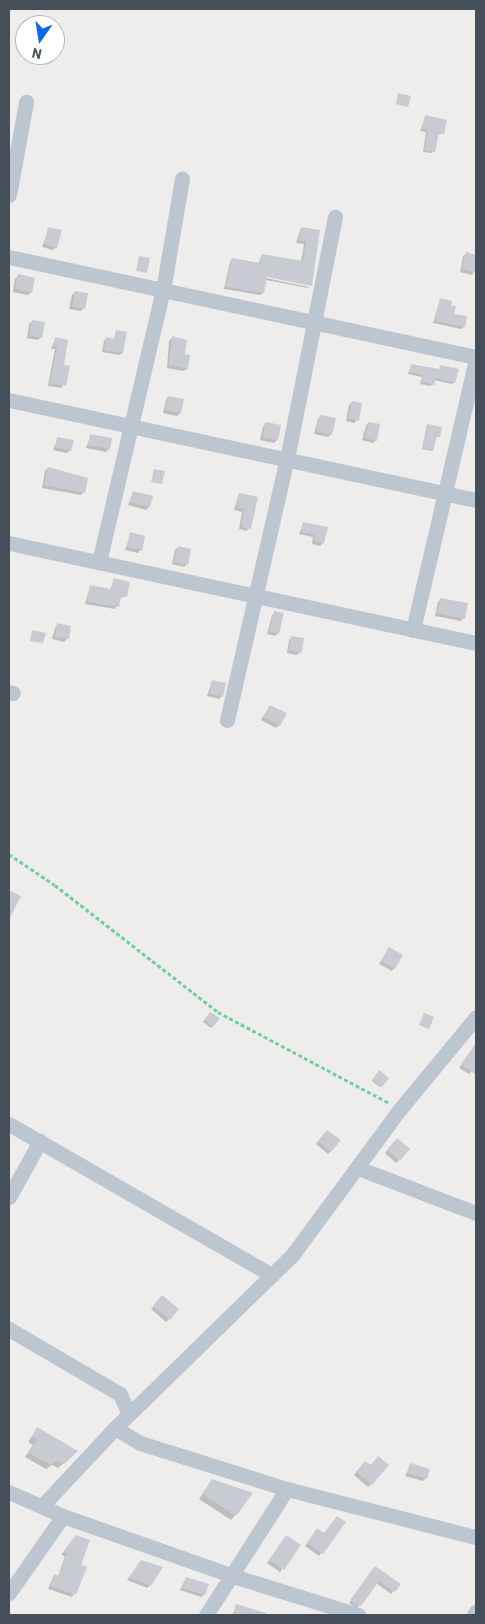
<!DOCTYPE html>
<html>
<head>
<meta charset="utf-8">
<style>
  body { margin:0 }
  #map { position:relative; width:485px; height:1624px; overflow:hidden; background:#efecec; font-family:Barlow,sans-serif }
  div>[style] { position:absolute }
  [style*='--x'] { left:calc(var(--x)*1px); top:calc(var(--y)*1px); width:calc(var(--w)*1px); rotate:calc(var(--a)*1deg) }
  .shadow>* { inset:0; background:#0003 }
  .building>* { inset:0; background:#c8cbd2 }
  .path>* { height:2.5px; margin-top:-1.25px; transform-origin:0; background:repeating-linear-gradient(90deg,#6dd0a3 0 4px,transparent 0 6.5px) }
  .minor>* { height:15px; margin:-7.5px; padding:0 7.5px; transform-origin:7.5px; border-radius:7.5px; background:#bcc6d0 }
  span { translate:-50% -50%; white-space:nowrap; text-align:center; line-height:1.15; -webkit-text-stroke:4px #fff; paint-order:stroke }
  .frame { position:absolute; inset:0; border:10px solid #444f5a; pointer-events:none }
  .north { position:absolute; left:15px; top:15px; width:50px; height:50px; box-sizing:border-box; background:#fff; border:1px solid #b4b9bd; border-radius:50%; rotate:193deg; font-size:14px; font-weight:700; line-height:20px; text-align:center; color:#444f5a }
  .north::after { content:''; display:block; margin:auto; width:18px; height:22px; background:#0f66e6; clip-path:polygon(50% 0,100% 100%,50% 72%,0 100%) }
</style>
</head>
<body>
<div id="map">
  <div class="shadow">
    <i style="clip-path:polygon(426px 116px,443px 133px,437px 135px,432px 153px,423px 152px,426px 132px,420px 131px)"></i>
    <i style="clip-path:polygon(49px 228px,56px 247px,53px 250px,42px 247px)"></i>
    <i style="clip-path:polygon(301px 228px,318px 231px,311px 285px,262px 275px,261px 277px,309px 287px,308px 288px,266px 280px,263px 293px,260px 295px,224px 289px,230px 262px,232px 259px,258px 264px,262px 255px,301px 262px,304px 244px,296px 243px)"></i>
    <i style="clip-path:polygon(466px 254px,476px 256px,476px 267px,472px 275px,460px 272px,463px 256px)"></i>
    <i style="clip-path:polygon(18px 276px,31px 292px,28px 295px,13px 292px,15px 279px)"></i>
    <i style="clip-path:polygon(75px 292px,84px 308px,81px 311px,69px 309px,72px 295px)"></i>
    <i style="clip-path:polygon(440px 300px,450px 307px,453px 315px,464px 327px,461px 329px,433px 323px)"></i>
    <i style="clip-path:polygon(32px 321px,41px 337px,38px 340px,27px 338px,29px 324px)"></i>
    <i style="clip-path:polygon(117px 332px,126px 333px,122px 353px,120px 355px,102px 352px,104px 341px,107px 338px,113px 340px)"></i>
    <i style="clip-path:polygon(172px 338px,183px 355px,187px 368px,184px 371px,167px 368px,169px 341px)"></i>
    <i style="clip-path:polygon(55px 339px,62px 366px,69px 367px,62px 388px,48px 386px,55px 349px,51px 349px)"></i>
    <i style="clip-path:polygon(411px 366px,438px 371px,441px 367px,454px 382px,452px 384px,434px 380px,431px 386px,420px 384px,422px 377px,408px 374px)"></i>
    <i style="clip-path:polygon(168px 397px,180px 413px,177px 416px,163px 413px,166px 400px)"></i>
    <i style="clip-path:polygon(352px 402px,357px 420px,354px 423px,346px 421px,349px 405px)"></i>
    <i style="clip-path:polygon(321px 416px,331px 434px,328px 437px,314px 434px,318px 419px)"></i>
    <i style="clip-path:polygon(368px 423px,376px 440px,373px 443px,362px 440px,366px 426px)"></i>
    <i style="clip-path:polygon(266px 424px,279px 426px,277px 440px,274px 443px,260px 440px,263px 427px)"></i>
    <i style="clip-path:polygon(427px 425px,439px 437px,435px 437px,431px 451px,422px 449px)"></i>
    <i style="clip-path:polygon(91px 435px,109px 449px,106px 452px,86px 448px)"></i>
    <i style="clip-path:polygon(58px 438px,70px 450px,67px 453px,53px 450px)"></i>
    <i style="clip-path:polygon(48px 468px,84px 492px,81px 495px,42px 488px,45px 471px)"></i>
    <i style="clip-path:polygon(133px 493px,149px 507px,146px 510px,128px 505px)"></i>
    <i style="clip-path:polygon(239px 494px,257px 498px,247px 531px,239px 529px,242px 512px,234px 510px)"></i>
    <i style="clip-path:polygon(303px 524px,323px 543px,320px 546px,312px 544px,313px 537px,299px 534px)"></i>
    <i style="clip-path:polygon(131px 533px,140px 550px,138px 553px,125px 550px)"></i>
    <i style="clip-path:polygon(178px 547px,187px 564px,184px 567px,172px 564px,175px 550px)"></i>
    <i style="clip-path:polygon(114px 580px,126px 596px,120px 598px,115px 609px,85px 604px,90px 587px,110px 590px)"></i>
    <i style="clip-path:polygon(441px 599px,463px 618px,461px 621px,435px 616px,438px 602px)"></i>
    <i style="clip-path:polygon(275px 612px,278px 633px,275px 636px,267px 634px,272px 615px)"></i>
    <i style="clip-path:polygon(57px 625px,67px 639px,64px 642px,52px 639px,55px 628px)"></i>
    <i style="clip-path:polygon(292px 637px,300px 652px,297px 655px,287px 653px,289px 640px)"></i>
    <i style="clip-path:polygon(212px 681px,222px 696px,219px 699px,207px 696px)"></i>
    <i style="clip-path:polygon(270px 706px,279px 725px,276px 728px,261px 720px)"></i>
    <i style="clip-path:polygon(389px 948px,394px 968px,392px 971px,379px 964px)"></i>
    <i style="clip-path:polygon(210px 1013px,218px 1019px,211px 1028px,203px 1022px)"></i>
    <i style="clip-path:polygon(471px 1052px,476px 1056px,476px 1065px,469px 1074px,459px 1068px)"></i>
    <i style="clip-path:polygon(379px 1072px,387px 1078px,380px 1087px,372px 1081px)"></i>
    <i style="clip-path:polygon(324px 1134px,331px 1151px,328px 1154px,316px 1144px)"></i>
    <i style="clip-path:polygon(394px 1143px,408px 1150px,396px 1163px,385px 1153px)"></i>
    <i style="clip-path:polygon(159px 1300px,169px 1319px,166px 1322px,151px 1309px)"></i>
    <i style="clip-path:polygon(37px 1429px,72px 1456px,58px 1468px,52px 1465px,46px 1469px,25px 1457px,33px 1445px,28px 1442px)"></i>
    <i style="clip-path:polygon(362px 1465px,387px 1465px,368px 1487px,354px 1475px)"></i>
    <i style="clip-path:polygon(411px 1465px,426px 1478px,423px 1481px,405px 1476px)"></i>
    <i style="clip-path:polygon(212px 1480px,235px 1515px,231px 1520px,199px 1499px)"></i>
    <i style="clip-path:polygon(344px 1523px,319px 1556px,305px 1546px,315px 1533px,324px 1534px)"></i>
    <i style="clip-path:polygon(73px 1539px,79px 1566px,74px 1594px,72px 1597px,48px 1589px,52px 1579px,55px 1576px,58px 1577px,65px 1556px,61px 1555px)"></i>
    <i style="clip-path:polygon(284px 1540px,299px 1546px,280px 1572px,267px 1563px)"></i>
    <i style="clip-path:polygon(138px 1565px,150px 1585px,147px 1588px,127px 1580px)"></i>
    <i style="clip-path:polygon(372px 1570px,399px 1584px,391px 1594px,376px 1583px,357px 1608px,349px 1603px)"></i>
    <i style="clip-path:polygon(186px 1578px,204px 1595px,201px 1597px,180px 1590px)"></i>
    <i style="clip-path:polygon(237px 1605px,265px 1614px,264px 1615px,232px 1615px)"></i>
  </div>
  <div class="building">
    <i style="clip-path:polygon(398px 93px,411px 96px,408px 107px,396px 104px)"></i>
    <i style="clip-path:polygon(425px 115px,447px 120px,444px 134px,439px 133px,435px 152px,424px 150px,428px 130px,422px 129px)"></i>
    <i style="clip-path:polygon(48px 227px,62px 230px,57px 248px,44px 244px)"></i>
    <i style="clip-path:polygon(301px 227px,320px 230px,312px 286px,267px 277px,264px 293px,226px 287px,232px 258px,260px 263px,262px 254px,303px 261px,306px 242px,299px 240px)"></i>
    <i style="clip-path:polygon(466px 252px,476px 255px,476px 272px,462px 269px)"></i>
    <i style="clip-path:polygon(139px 256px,150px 258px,147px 273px,136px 271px)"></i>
    <i style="clip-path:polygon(18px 274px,35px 278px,32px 293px,15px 289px)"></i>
    <i style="clip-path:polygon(75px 291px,88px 293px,85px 309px,72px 306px)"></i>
    <i style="clip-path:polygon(440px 298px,452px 301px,451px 306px,456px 306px,454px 314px,467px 316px,465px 327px,435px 321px)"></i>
    <i style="clip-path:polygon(32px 320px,45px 322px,42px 338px,29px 335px)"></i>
    <i style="clip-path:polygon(116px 330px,127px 332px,123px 353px,104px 350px,106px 337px,114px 339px)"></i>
    <i style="clip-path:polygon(172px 336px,187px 340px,185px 354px,190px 355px,188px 369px,169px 365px)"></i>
    <i style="clip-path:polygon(55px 337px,68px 340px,64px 365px,70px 366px,66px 386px,50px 383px,57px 347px,53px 346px)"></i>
    <i style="clip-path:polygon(411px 364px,439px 369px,440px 365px,459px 369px,455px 383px,436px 378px,434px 385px,422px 382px,423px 375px,409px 372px)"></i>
    <i style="clip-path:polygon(168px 396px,184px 399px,181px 413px,165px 410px)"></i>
    <i style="clip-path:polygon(352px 401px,362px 403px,359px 421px,348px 418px)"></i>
    <i style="clip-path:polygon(320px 415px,336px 418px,332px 435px,316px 431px)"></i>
    <i style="clip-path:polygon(265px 422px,281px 425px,278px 440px,263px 438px)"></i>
    <i style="clip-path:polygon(368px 422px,380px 424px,377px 441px,365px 438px)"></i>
    <i style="clip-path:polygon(427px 424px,442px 427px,440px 437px,437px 436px,433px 451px,422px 448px)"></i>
    <i style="clip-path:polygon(90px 434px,112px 438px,110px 449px,88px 445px)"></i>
    <i style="clip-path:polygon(57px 437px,74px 440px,71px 451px,55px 447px)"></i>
    <i style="clip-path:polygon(48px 467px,88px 478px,85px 493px,44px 485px)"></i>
    <i style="clip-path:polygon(154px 469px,165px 471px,162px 484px,151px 482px)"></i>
    <i style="clip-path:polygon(133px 491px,153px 496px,150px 507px,130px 502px)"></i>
    <i style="clip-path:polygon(239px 493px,258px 497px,251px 529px,241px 527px,244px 509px,236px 507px)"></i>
    <i style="clip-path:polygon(303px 522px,328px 527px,324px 543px,314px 541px,315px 535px,301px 532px)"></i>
    <i style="clip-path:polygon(130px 532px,145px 536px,142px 551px,127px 547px)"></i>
    <i style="clip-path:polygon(178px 546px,191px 549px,188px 565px,174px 562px)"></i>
    <i style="clip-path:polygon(114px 578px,130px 582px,127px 597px,121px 596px,119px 607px,87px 602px,90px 585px,111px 589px)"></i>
    <i style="clip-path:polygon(440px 598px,468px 603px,465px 619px,437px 613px)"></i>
    <i style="clip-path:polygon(274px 611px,284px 613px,279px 634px,269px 631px)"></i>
    <i style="clip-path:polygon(57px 623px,71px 626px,69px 639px,55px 637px)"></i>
    <i style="clip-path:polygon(32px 630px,46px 633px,43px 643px,30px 641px)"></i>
    <i style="clip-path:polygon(291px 636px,304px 638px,302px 653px,289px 650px)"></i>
    <i style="clip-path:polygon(212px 680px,226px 683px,223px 697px,209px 694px)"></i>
    <i style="clip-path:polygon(270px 705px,287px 713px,280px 726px,263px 717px)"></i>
    <i style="clip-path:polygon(9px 890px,21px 896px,9px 920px)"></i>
    <i style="clip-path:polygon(389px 947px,403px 955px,395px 969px,381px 961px)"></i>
    <i style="clip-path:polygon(210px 1012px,220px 1018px,213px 1027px,204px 1020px)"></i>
    <i style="clip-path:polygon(424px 1013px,434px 1017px,429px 1029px,419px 1025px)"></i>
    <i style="clip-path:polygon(476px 1043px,476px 1075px,461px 1064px)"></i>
    <i style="clip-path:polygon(379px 1070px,389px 1078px,382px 1087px,372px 1080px)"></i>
    <i style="clip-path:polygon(327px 1130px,341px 1140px,331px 1152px,318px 1141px)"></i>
    <i style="clip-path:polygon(397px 1138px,410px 1149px,400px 1161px,387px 1150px)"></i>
    <i style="clip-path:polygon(162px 1295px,179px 1309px,170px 1320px,153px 1306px)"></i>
    <i style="clip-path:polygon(37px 1427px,78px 1451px,64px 1464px,57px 1461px,51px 1465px,29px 1453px,37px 1440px,32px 1437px)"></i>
    <i style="clip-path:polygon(378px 1456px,389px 1465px,372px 1485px,356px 1472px,365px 1461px,371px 1465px)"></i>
    <i style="clip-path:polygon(410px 1463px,430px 1469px,427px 1479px,407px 1473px)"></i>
    <i style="clip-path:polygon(212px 1479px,253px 1493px,236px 1516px,202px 1494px)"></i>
    <i style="clip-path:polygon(337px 1516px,346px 1522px,323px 1554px,307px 1543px,317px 1528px,324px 1533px)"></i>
    <i style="clip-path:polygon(76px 1535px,90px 1540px,81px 1565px,87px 1567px,76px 1595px,50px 1586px,54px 1574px,59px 1576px,67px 1553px,63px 1552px)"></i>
    <i style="clip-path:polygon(286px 1535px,301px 1545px,284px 1570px,269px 1560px)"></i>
    <i style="clip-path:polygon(141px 1560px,163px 1567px,151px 1586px,129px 1577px)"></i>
    <i style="clip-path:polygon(375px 1566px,401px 1584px,395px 1592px,379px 1581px,361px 1606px,356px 1605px,350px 1600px)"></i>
    <i style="clip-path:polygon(186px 1577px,209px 1584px,205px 1595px,182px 1588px)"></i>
    <i style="clip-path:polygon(236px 1604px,266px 1613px,266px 1615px,233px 1615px)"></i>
  </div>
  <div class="path">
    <i style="--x:9;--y:854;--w:55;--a:34"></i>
    <i style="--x:55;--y:885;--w:207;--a:37.9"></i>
    <i style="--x:218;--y:1012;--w:194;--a:28"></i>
  </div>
  <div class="minor">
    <i style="--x:9;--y:195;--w:95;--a:-79.6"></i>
    <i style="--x:9;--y:257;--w:478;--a:12.1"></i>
    <i style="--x:9;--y:400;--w:478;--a:12.1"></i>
    <i style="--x:9;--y:543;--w:478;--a:12.1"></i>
    <i style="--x:99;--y:562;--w:279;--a:-76.8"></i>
    <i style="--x:163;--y:290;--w:113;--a:-80.3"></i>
    <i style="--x:413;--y:630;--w:277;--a:-76.9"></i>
    <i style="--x:9;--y:692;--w:4;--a:14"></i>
    <i style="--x:227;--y:720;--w:268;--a:-77.1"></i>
    <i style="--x:287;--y:459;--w:247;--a:-78.8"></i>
    <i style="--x:9;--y:1124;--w:303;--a:29.9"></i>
    <i style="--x:358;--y:1168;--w:126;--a:20.9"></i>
    <i style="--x:9;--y:1197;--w:64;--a:-61"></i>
    <i style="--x:9;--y:1329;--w:129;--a:30.4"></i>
    <i style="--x:120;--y:1394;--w:22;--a:66"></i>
    <i style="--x:115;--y:1428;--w:29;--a:31"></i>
    <i style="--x:140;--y:1443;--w:154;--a:17.4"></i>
    <i style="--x:287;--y:1489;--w:195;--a:14.3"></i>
    <i style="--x:9;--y:1492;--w:59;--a:24"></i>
    <i style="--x:63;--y:1516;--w:180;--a:19.4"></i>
    <i style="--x:233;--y:1576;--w:131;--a:17.3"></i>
    <i style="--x:42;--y:1506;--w:107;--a:-46.9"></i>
    <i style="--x:115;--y:1428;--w:249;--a:-44.3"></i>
    <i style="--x:293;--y:1254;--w:180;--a:-53.6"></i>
    <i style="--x:400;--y:1109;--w:119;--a:-50.4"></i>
    <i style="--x:9;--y:1593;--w:94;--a:-55"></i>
    <i style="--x:206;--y:1615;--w:150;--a:-57.3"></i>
    <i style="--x:474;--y:1615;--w:4;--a:-63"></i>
  </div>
  <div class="frame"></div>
  <div class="north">N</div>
</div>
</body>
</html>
